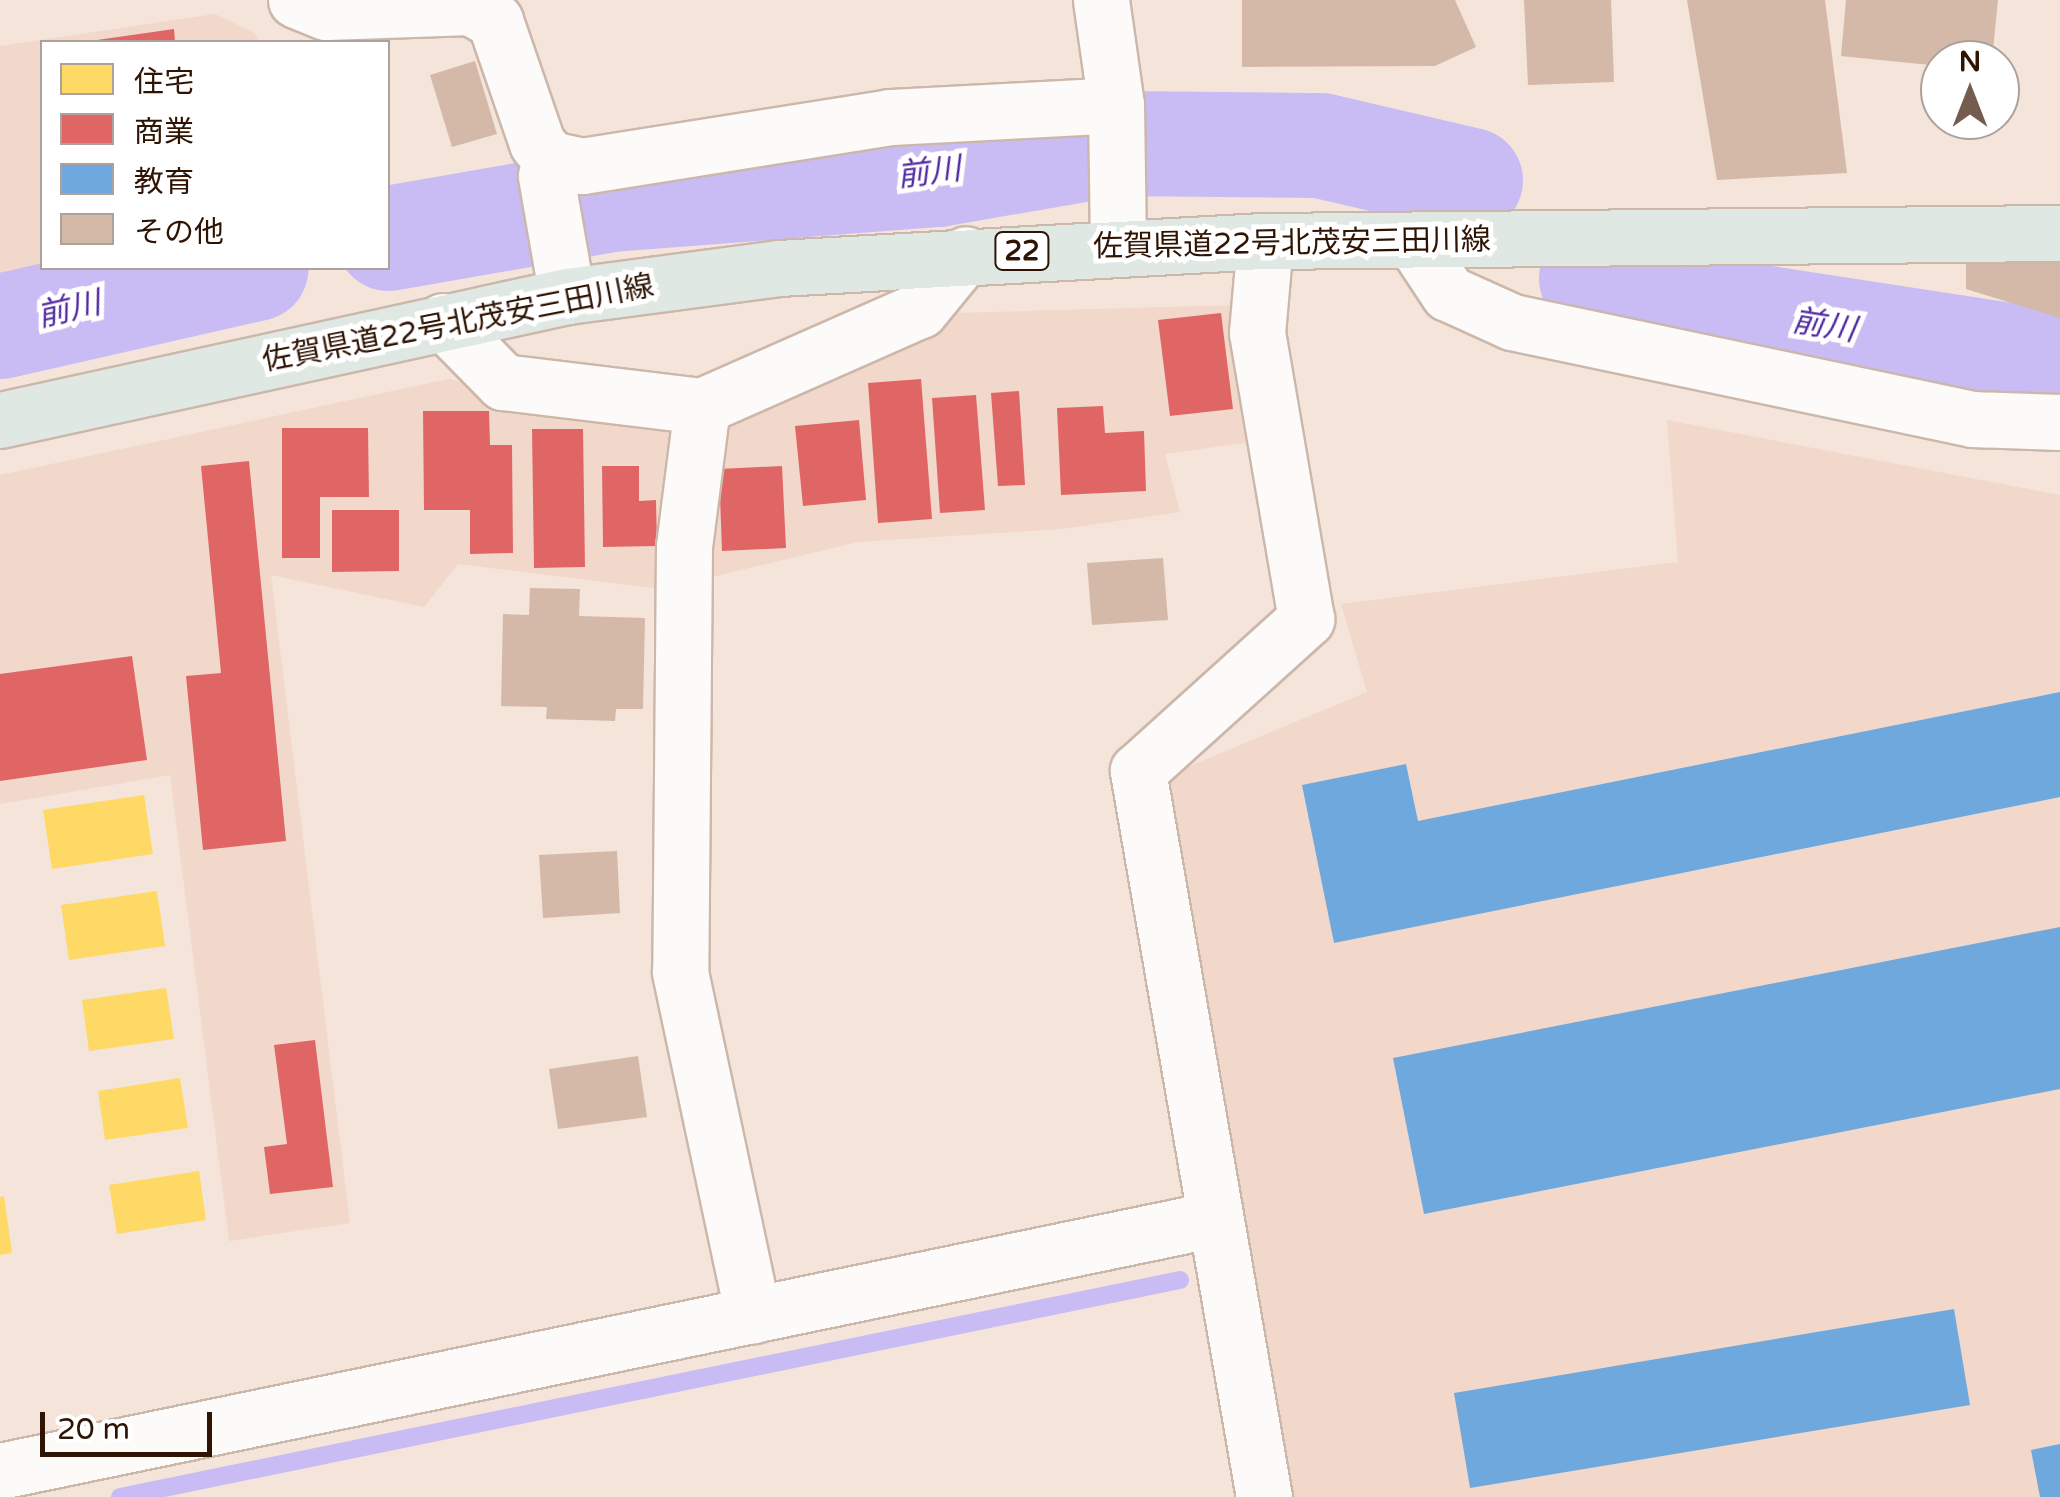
<!DOCTYPE html>
<html>
<head>
<meta charset="utf-8">
<style>
  body { margin:0 }
  #map { position:relative; width:2060px; height:1497px; overflow:hidden; background:#f4e4da; font-family:"Varela Round","Noto Sans JP",sans-serif }
  div>[style] { position:absolute }
  [style*='--x'] { left:calc(var(--x)*1px); top:calc(var(--y)*1px); width:calc(var(--w)*1px); rotate:calc(var(--a)*1deg) }
  .built>* { inset:0; background:#f2d8ca }
  .homes>* { inset:0; background:#ffd966 }
  .shops>* { inset:0; background:#e06666 }
  .schools>* { inset:0; background:#6fa8dc }
  .stream>* { height:18px; margin:-9px; padding:0 9px; transform-origin:9px; border-radius:9px; background:#c9bbf3 }
  .river>* { height:105px; margin:-52.5px; padding:0 52.5px; transform-origin:52.5px; border-radius:52.5px; background:#c9bbf3 }
  .building>* { inset:0; background:#d4b9a8 }
  .roads { filter:drop-shadow(2px 0 #ccb7ab) drop-shadow(-2px 0 #ccb7ab) drop-shadow(0 2px #ccb7ab) drop-shadow(0 -2px #ccb7ab) }
  .minor>* { height:55px; margin:-27.5px; padding:0 27.5px; transform-origin:27.5px; border-radius:27.5px; background:#fdfbf9 }
  .major>* { height:55px; margin:-27.5px; padding:0 27.5px; transform-origin:27.5px; border-radius:27.5px; background:#e0e8e3 }
  span { translate:-50% -50%; white-space:nowrap; text-align:center; line-height:1.15; -webkit-text-stroke:10px #fff; paint-order:stroke }
  .shield-label span { padding:2px 8px; background:#fff; border:2px solid; border-radius:8px; -webkit-text-stroke-width:0 }
  .shield-label { font-size:28px; color:#2f1404; font-weight:700 }
  .street-label { font-size:30px; color:#2f1404 }
  .water-label { font-size:32px; color:#4f28a1; font-style:italic }
  .legend { position:absolute; left:40px; top:40px; width:350px; height:230px; box-sizing:border-box; background:#fff; border:2px solid #aca19b; margin:0; padding:12px 18px; list-style:none; font-size:30px; color:#2f1404 }
  .legend li { display:flex; align-items:center; gap:20px; height:50px }
  .legend b { width:50px; border:2px solid #aca19b }
  .north { position:absolute; left:1920px; top:40px; width:100px; height:100px; box-sizing:border-box; background:#fff; border:2px solid #aca19b; border-radius:50%; rotate:0deg; font-size:28px; font-weight:700; line-height:40px; text-align:center; color:#2f1404 }
  .north::after { content:''; display:block; margin:auto; width:35px; height:45px; background:#745d4f; clip-path:polygon(50% 0,100% 100%,50% 72%,0 100%) }
  .scale { position:absolute; left:40px; top:1412px; width:172px; height:45px; box-sizing:border-box; border:5px solid #2f1404; border-top:0; padding-left:12px; font-size:30px; line-height:35px; white-space:nowrap; color:#2f1404; -webkit-text-stroke:8px #fff; paint-order:stroke }
</style>
</head>
<body>
<div id="map">
  <div class="built">
    <i style="clip-path:polygon(215px 14px,255px 33px,259px 42px,42px 42px,42px 268px,152px 268px,0 302px,0 46px)"></i>
    <i style="clip-path:polygon(1238px 305px,1252px 442px,1165px 454px,1180px 512px,1061px 529px,858px 542px,661px 589px,458px 564px,424px 607px,271px 575px,350px 1223px,229px 1241px,170px 775px,0 804px,0 475px,448px 379px,705px 427px,956px 313px)"></i>
    <i style="clip-path:polygon(1667px 420px,2060px 495px,2060px 1497px,1288px 1497px,1161px 778px,1367px 692px,1341px 604px,1678px 562px)"></i>
  </div>
  <div class="homes">
    <i style="clip-path:polygon(144px 795px,153px 854px,52px 869px,43px 810px)"></i>
    <i style="clip-path:polygon(157px 891px,165px 946px,69px 960px,61px 905px)"></i>
    <i style="clip-path:polygon(166px 988px,174px 1039px,89px 1051px,82px 1000px)"></i>
    <i style="clip-path:polygon(180px 1078px,188px 1128px,105px 1140px,98px 1091px)"></i>
    <i style="clip-path:polygon(199px 1171px,206px 1220px,117px 1234px,109px 1185px)"></i>
    <i style="clip-path:polygon(4px 1196px,12px 1253px,0 1255px,0 1197px)"></i>
  </div>
  <div class="shops">
    <i style="clip-path:polygon(174px 29px,175px 42px,98px 42px,97px 40px)"></i>
    <i style="clip-path:polygon(1221px 313px,1233px 409px,1170px 416px,1158px 320px)"></i>
    <i style="clip-path:polygon(921px 379px,932px 519px,878px 523px,868px 383px)"></i>
    <i style="clip-path:polygon(1019px 391px,1025px 485px,998px 486px,991px 393px)"></i>
    <i style="clip-path:polygon(976px 395px,985px 510px,940px 513px,932px 398px)"></i>
    <i style="clip-path:polygon(1103px 406px,1105px 433px,1144px 431px,1146px 491px,1061px 495px,1057px 408px)"></i>
    <i style="clip-path:polygon(423px 411px,489px 411px,490px 445px,512px 445px,513px 553px,470px 554px,470px 510px,424px 510px)"></i>
    <i style="clip-path:polygon(859px 420px,866px 500px,803px 506px,795px 426px)"></i>
    <i style="clip-path:polygon(282px 428px,368px 428px,369px 497px,320px 497px,320px 558px,282px 558px)"></i>
    <i style="clip-path:polygon(532px 429px,583px 429px,585px 567px,534px 568px)"></i>
    <i style="clip-path:polygon(249px 461px,286px 841px,203px 850px,186px 676px,221px 673px,201px 466px)"></i>
    <i style="clip-path:polygon(602px 466px,639px 466px,639px 501px,656px 500px,657px 546px,603px 547px)"></i>
    <i style="clip-path:polygon(782px 466px,786px 548px,722px 551px,719px 469px)"></i>
    <i style="clip-path:polygon(332px 510px,399px 510px,399px 571px,332px 572px)"></i>
    <i style="clip-path:polygon(132px 656px,147px 760px,0 781px,0 674px)"></i>
    <i style="clip-path:polygon(315px 1040px,333px 1187px,270px 1194px,264px 1147px,287px 1144px,274px 1045px)"></i>
  </div>
  <div class="schools">
    <i style="clip-path:polygon(2060px 692px,2060px 797px,1334px 943px,1302px 785px,1406px 764px,1418px 821px)"></i>
    <i style="clip-path:polygon(2060px 927px,2060px 1089px,1424px 1214px,1393px 1058px)"></i>
    <i style="clip-path:polygon(1954px 1309px,1970px 1405px,1470px 1488px,1454px 1393px)"></i>
    <i style="clip-path:polygon(2060px 1444px,2060px 1497px,2040px 1497px,2031px 1450px)"></i>
  </div>
  <div class="stream">
    <i style="--x:120;--y:1497;--w:1082;--a:-11.57"></i>
  </div>
  <div class="river">
    <i style="--x:388;--y:238;--w:226;--a:-9.9"></i>
    <i style="--x:611;--y:199;--w:327;--a:-4.4"></i>
    <i style="--x:937;--y:174;--w:183;--a:-9.8"></i>
    <i style="--x:1117;--y:143;--w:203;--a:0.6"></i>
    <i style="--x:1320;--y:145;--w:154;--a:13.1"></i>
    <i style="--x:1591;--y:278;--w:128;--a:14.5"></i>
    <i style="--x:1715;--y:310;--w:349;--a:8.7"></i>
    <i style="--x:0;--y:326;--w:262;--a:-12.8"></i>
  </div>
  <div class="building">
    <i style="clip-path:polygon(1242px 0,1455px 0,1476px 47px,1435px 66px,1242px 67px)"></i>
    <i style="clip-path:polygon(1524px 0,1611px 0,1614px 82px,1528px 85px)"></i>
    <i style="clip-path:polygon(1687px 0,1825px 0,1847px 173px,1717px 180px)"></i>
    <i style="clip-path:polygon(1846px 0,1998px 0,1992px 60px,1940px 60px,1940px 66px,1841px 56px)"></i>
    <i style="clip-path:polygon(475px 61px,497px 134px,452px 147px,430px 75px)"></i>
    <i style="clip-path:polygon(1966px 263px,2060px 263px,2060px 318px,1966px 289px)"></i>
    <i style="clip-path:polygon(1163px 558px,1168px 620px,1092px 625px,1087px 563px)"></i>
    <i style="clip-path:polygon(530px 588px,580px 589px,579px 616px,645px 618px,643px 709px,616px 709px,615px 721px,546px 719px,547px 707px,501px 706px,503px 614px,529px 615px)"></i>
    <i style="clip-path:polygon(617px 851px,620px 913px,543px 918px,539px 855px)"></i>
    <i style="clip-path:polygon(638px 1056px,647px 1117px,558px 1129px,549px 1069px)"></i>
  </div>
  <div class="roads">
    <div class="minor">
      <i style="--x:296;--y:0;--w:32;--a:22"></i>
      <i style="--x:326;--y:12;--w:144;--a:-2"></i>
      <i style="--x:470;--y:7;--w:29;--a:29"></i>
      <i style="--x:495;--y:21;--w:129;--a:71"></i>
      <i style="--x:537;--y:143;--w:21;--a:51"></i>
      <i style="--x:550;--y:159;--w:33;--a:12"></i>
      <i style="--x:582;--y:166;--w:312;--a:-9"></i>
      <i style="--x:890;--y:117;--w:226;--a:-3"></i>
      <i style="--x:1101;--y:0;--w:106;--a:81.9"></i>
      <i style="--x:1116;--y:105;--w:142;--a:89.2"></i>
      <i style="--x:550;--y:159;--w:17;--a:103"></i>
      <i style="--x:546;--y:176;--w:122;--a:80.1"></i>
      <i style="--x:1413;--y:240;--w:64;--a:56.6"></i>
      <i style="--x:1448;--y:293;--w:70;--a:24.4"></i>
      <i style="--x:1512;--y:322;--w:470;--a:11.9"></i>
      <i style="--x:1972;--y:419;--w:88;--a:2"></i>
      <i style="--x:443;--y:321;--w:86;--a:45.5"></i>
      <i style="--x:503;--y:382;--w:200;--a:6.9"></i>
      <i style="--x:702;--y:406;--w:238;--a:-23.8"></i>
      <i style="--x:920;--y:310;--w:72;--a:-50.6"></i>
      <i style="--x:702;--y:406;--w:142;--a:97.3"></i>
      <i style="--x:684;--y:547;--w:425;--a:90.5"></i>
      <i style="--x:680;--y:972;--w:351;--a:78"></i>
      <i style="--x:0;--y:1471;--w:1241;--a:-11.72"></i>
      <i style="--x:1264;--y:1497;--w:737;--a:-99.85"></i>
      <i style="--x:1138;--y:771;--w:227;--a:-42.1"></i>
      <i style="--x:1306;--y:619;--w:290;--a:-99.7"></i>
      <i style="--x:1257;--y:333;--w:92;--a:-85"></i>
    </div>
    <div class="major">
      <i style="--x:0;--y:420;--w:580;--a:-12.34"></i>
      <i style="--x:567;--y:296;--w:214;--a:-7.5"></i>
      <i style="--x:779;--y:268;--w:487;--a:-3.2"></i>
      <i style="--x:1265;--y:241;--w:795;--a:-0.58"></i>
    </div>
  </div>
  <div class="shield-label">
    <span style="left:1022px;top:251px">22</span>
  </div>
  <div class="street-label">
    <span style="left:1292px;top:244px;rotate:-1deg">佐賀県道22号北茂安三田川線</span>
    <span style="left:458px;top:324px;rotate:-11deg">佐賀県道22号北茂安三田川線</span>
  </div>
  <div class="water-label">
    <span style="left:929px;top:173px;rotate:-7deg">前川</span>
    <span style="left:69px;top:310px;rotate:-13deg">前川</span>
    <span style="left:1824px;top:326px;rotate:9deg">前川</span>
  </div>
  <ul class="legend">
  <li><b style="height:28px;background:#ffd966"></b>住宅</li>
  <li><b style="height:28px;background:#e06666"></b>商業</li>
  <li><b style="height:28px;background:#6fa8dc"></b>教育</li>
  <li><b style="height:28px;background:#d4b9a8"></b>その他</li>
  </ul>
  <div class="north">N</div>
  <div class="scale">20 m</div>
</div>
</body>
</html>
